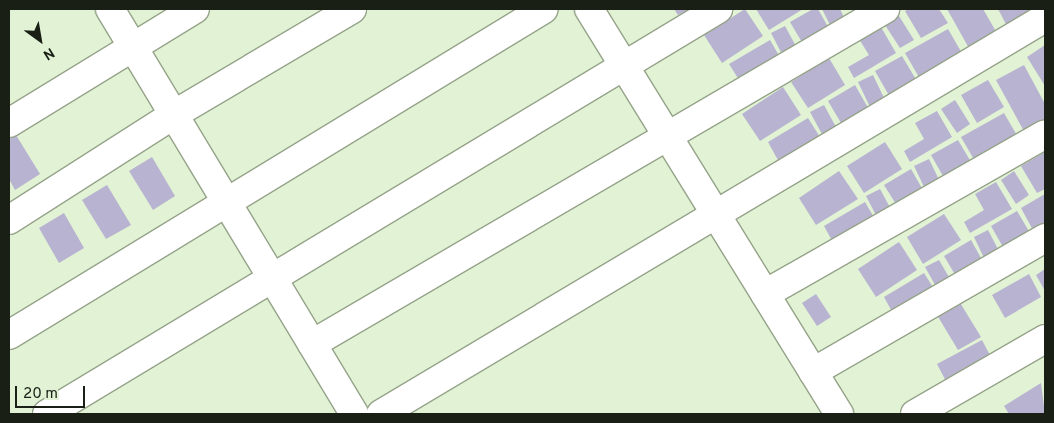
<!DOCTYPE html>
<html>
<head>
<meta charset="utf-8">
<style>
  body { margin:0 }
  #map { position:relative; width:1054px; height:423px; overflow:hidden; background:#e2f2d5; font-family:Overpass,sans-serif }
  div>[style] { position:absolute }
  [style*='--x'] { left:calc(var(--x)*1px); top:calc(var(--y)*1px); width:calc(var(--w)*1px); rotate:calc(var(--a)*1deg) }
  .building>* { inset:0; background:#b7b3d0 }
  .roads { filter:drop-shadow(1px 0 #95a389) drop-shadow(-1px 0 #95a389) drop-shadow(0 1px #95a389) drop-shadow(0 -1px #95a389) }
  .minor>* { height:28px; margin:-14px; padding:0 14px; transform-origin:14px; border-radius:14px; background:#fff }
  span { translate:-50% -50%; white-space:nowrap; text-align:center; line-height:1.15; -webkit-text-stroke:4.5px #e2f2d5; paint-order:stroke }
  .frame { position:absolute; inset:0; border:10px solid #191f15; pointer-events:none }
  .north { position:absolute; left:15px; top:15px; width:50px; height:50px; -webkit-text-stroke:4px #e2f2d5; paint-order:stroke; rotate:148deg; font-size:14px; font-weight:700; line-height:20px; text-align:center; color:#191f15 }
  .north::after { content:''; display:block; margin:auto; width:18px; height:22px; background:#191f15; clip-path:polygon(50% 0,100% 100%,50% 72%,0 100%) }
  .scale { position:absolute; left:15px; top:386px; width:70px; height:22px; box-sizing:border-box; border:2px solid #191f15; border-top:0; padding-left:6px; font-size:15px; line-height:18px; white-space:nowrap; color:#191f15; -webkit-text-stroke:4px #e2f2d5; paint-order:stroke }
</style>
</head>
<body>
<div id="map">
  <div class="building">
    <i style="clip-path:polygon(674px 9px,690px 9px,678px 15px)"></i>
    <i style="clip-path:polygon(745px 9px,763px 36px,722px 63px,704px 35px)"></i>
    <i style="clip-path:polygon(756px 9px,803px 9px,769px 30px)"></i>
    <i style="clip-path:polygon(813px 9px,818px 9px,832px 34px,806px 49px,790px 22px)"></i>
    <i style="clip-path:polygon(822px 9px,840px 9px,846px 22px,832px 29px)"></i>
    <i style="clip-path:polygon(909px 9px,939px 9px,948px 23px,921px 38px,905px 11px)"></i>
    <i style="clip-path:polygon(947px 9px,983px 9px,998px 35px,970px 50px)"></i>
    <i style="clip-path:polygon(998px 9px,1044px 9px,1008px 28px)"></i>
    <i style="clip-path:polygon(899px 16px,914px 40px,900px 48px,885px 25px)"></i>
    <i style="clip-path:polygon(785px 26px,798px 50px,784px 58px,771px 33px)"></i>
    <i style="clip-path:polygon(881px 27px,896px 53px,854px 78px,848px 67px,869px 55px,859px 39px)"></i>
    <i style="clip-path:polygon(948px 29px,963px 55px,920px 79px,905px 53px)"></i>
    <i style="clip-path:polygon(770px 40px,781px 59px,741px 83px,729px 64px)"></i>
    <i style="clip-path:polygon(1045px 45px,1045px 86px,1027px 57px)"></i>
    <i style="clip-path:polygon(902px 56px,918px 83px,891px 99px,875px 71px)"></i>
    <i style="clip-path:polygon(829px 58px,845px 85px,808px 108px,791px 82px)"></i>
    <i style="clip-path:polygon(1024px 65px,1045px 104px,1045px 124px,1026px 135px,996px 80px)"></i>
    <i style="clip-path:polygon(873px 75px,885px 100px,870px 107px,858px 82px)"></i>
    <i style="clip-path:polygon(988px 80px,1004px 107px,977px 123px,961px 95px)"></i>
    <i style="clip-path:polygon(855px 85px,871px 113px,844px 128px,828px 101px)"></i>
    <i style="clip-path:polygon(783px 87px,801px 115px,760px 141px,742px 114px)"></i>
    <i style="clip-path:polygon(955px 100px,970px 124px,957px 133px,941px 109px)"></i>
    <i style="clip-path:polygon(824px 105px,837px 129px,823px 136px,810px 112px)"></i>
    <i style="clip-path:polygon(937px 111px,952px 137px,910px 162px,904px 151px,924px 139px,915px 123px)"></i>
    <i style="clip-path:polygon(1004px 113px,1019px 139px,976px 163px,961px 137px)"></i>
    <i style="clip-path:polygon(808px 118px,820px 137px,779px 162px,768px 142px)"></i>
    <i style="clip-path:polygon(16px 135px,40px 174px,15px 190px,9px 179px,9px 139px)"></i>
    <i style="clip-path:polygon(958px 140px,974px 167px,947px 183px,931px 155px)"></i>
    <i style="clip-path:polygon(885px 142px,902px 169px,864px 193px,847px 166px)"></i>
    <i style="clip-path:polygon(1045px 152px,1045px 189px,1037px 193px,1021px 166px)"></i>
    <i style="clip-path:polygon(152px 157px,175px 196px,153px 210px,129px 171px)"></i>
    <i style="clip-path:polygon(929px 159px,941px 184px,926px 191px,914px 166px)"></i>
    <i style="clip-path:polygon(911px 169px,927px 197px,901px 212px,884px 185px)"></i>
    <i style="clip-path:polygon(839px 171px,858px 199px,816px 225px,799px 198px)"></i>
    <i style="clip-path:polygon(1014px 171px,1029px 195px,1016px 204px,1001px 180px)"></i>
    <i style="clip-path:polygon(996px 182px,1012px 209px,970px 233px,964px 222px,984px 210px,975px 194px)"></i>
    <i style="clip-path:polygon(107px 185px,131px 225px,106px 239px,82px 200px)"></i>
    <i style="clip-path:polygon(880px 189px,893px 213px,879px 221px,866px 196px)"></i>
    <i style="clip-path:polygon(1045px 194px,1045px 229px,1035px 234px,1021px 208px)"></i>
    <i style="clip-path:polygon(865px 202px,876px 221px,835px 246px,824px 226px)"></i>
    <i style="clip-path:polygon(1017px 211px,1033px 238px,1007px 254px,991px 226px)"></i>
    <i style="clip-path:polygon(64px 213px,84px 248px,59px 263px,39px 228px)"></i>
    <i style="clip-path:polygon(944px 214px,961px 240px,923px 264px,907px 237px)"></i>
    <i style="clip-path:polygon(988px 230px,1001px 255px,986px 262px,974px 237px)"></i>
    <i style="clip-path:polygon(971px 240px,986px 267px,960px 283px,944px 256px)"></i>
    <i style="clip-path:polygon(899px 242px,917px 270px,876px 297px,858px 269px)"></i>
    <i style="clip-path:polygon(939px 260px,953px 284px,939px 292px,925px 267px)"></i>
    <i style="clip-path:polygon(1045px 269px,1045px 291px,1036px 275px)"></i>
    <i style="clip-path:polygon(924px 273px,936px 292px,895px 317px,884px 297px)"></i>
    <i style="clip-path:polygon(1029px 274px,1041px 297px,1005px 318px,992px 295px)"></i>
    <i style="clip-path:polygon(816px 294px,831px 317px,817px 326px,802px 303px)"></i>
    <i style="clip-path:polygon(959px 301px,981px 337px,958px 350px,937px 315px)"></i>
    <i style="clip-path:polygon(982px 340px,994px 363px,949px 387px,937px 364px)"></i>
    <i style="clip-path:polygon(1041px 383px,1045px 414px,1009px 414px,1004px 406px)"></i>
  </div>
  <div class="roads">
    <div class="minor">
      <i style="--x:110;--y:9;--w:473;--a:58.9"></i>
      <i style="--x:589;--y:9;--w:476;--a:58.3"></i>
      <i style="--x:9;--y:123;--w:218;--a:-31.5"></i>
      <i style="--x:9;--y:220;--w:195;--a:-32.6"></i>
      <i style="--x:173;--y:115;--w:208;--a:-30.6"></i>
      <i style="--x:765;--y:294;--w:322;--a:-29.7"></i>
      <i style="--x:9;--y:335;--w:626;--a:-31.36"></i>
      <i style="--x:312;--y:344;--w:664;--a:-30.31"></i>
      <i style="--x:813;--y:372;--w:268;--a:-30"></i>
      <i style="--x:47;--y:414;--w:784;--a:-31.11"></i>
      <i style="--x:381;--y:414;--w:773;--a:-30.81"></i>
      <i style="--x:915;--y:414;--w:150;--a:-30"></i>
    </div>
  </div>
  <div class="frame"></div>
  <div class="north">N</div>
  <div class="scale">20 m</div>
</div>
</body>
</html>
